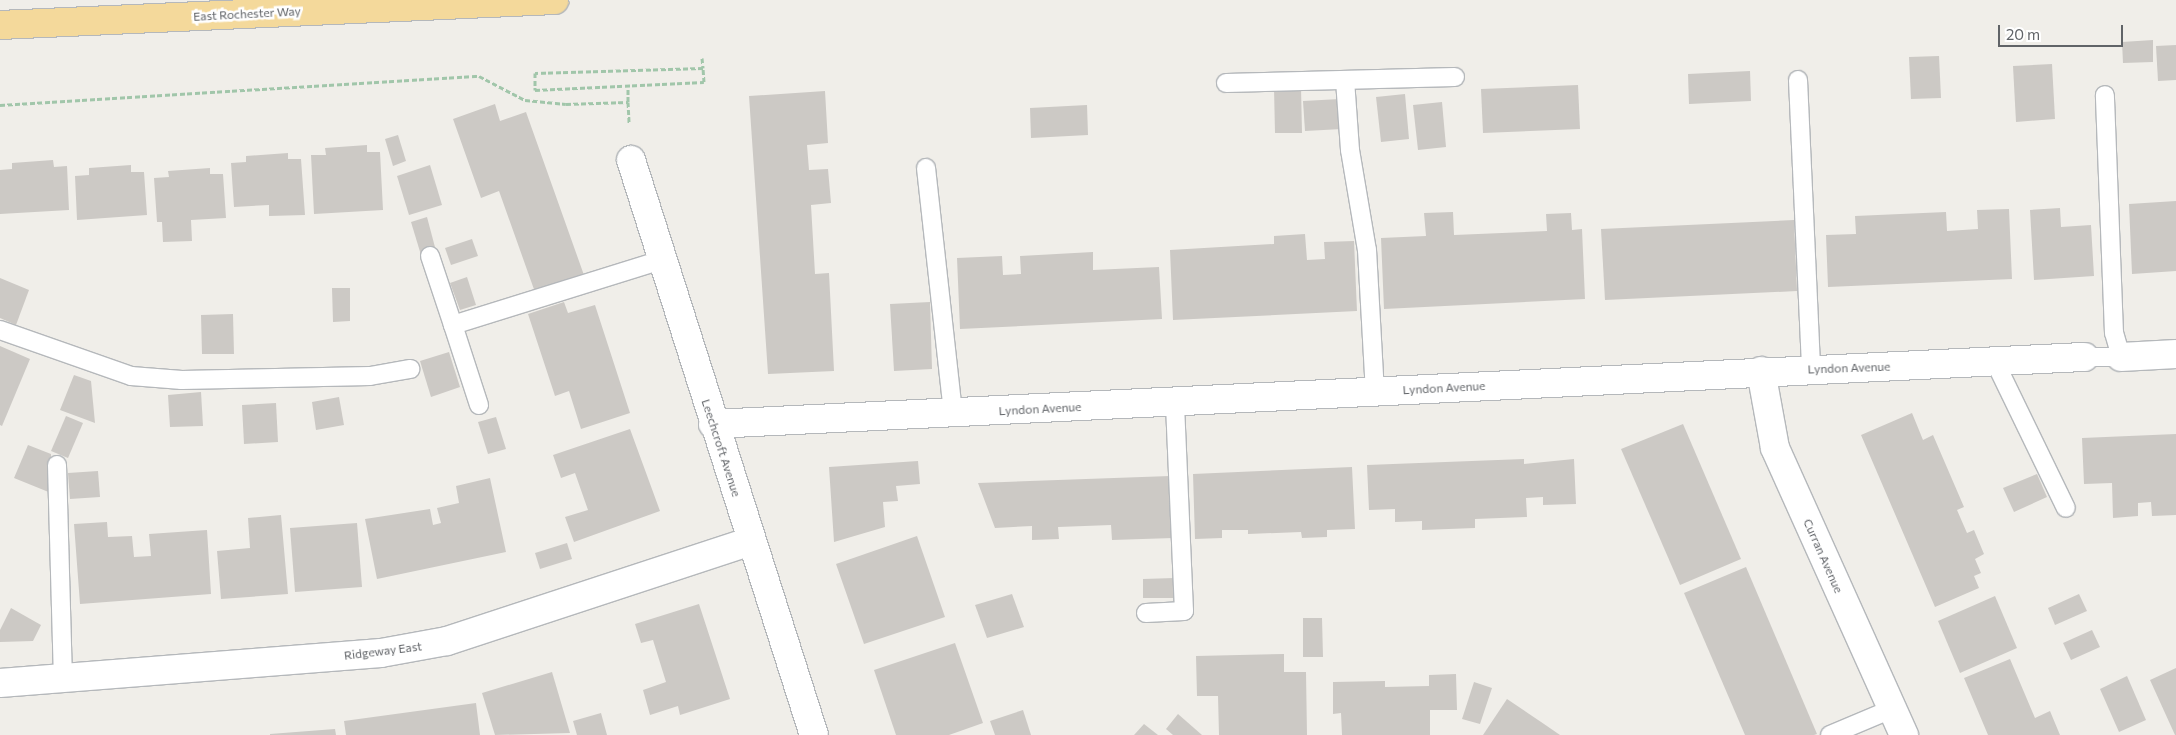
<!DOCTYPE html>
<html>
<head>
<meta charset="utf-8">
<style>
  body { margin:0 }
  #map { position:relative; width:2176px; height:735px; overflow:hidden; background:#f0eee9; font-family:Commissioner,sans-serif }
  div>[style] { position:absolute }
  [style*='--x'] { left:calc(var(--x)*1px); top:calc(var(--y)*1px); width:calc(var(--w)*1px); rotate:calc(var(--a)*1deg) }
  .building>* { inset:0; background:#ccc9c5 }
  .path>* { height:3px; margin-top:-1.5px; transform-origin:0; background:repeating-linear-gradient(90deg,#a1c6aa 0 5px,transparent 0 7.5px) }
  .roads { filter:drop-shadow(1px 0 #b5b8bb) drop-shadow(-1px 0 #b5b8bb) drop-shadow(0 1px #b5b8bb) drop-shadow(0 -1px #b5b8bb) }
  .lane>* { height:18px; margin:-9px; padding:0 9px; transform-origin:9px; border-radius:9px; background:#fff }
  .street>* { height:28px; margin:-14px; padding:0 14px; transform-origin:14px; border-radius:14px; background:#fff }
  .highway>* { height:28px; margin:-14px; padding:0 14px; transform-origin:14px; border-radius:14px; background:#f4d99b }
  span { translate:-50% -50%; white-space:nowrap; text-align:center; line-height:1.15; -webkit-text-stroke:5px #fff; paint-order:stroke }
  .street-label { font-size:12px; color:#606367 }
  .scale { position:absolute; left:1998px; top:25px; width:125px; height:22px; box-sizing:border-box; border:2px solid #606367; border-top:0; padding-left:6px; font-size:15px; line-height:18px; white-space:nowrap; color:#606367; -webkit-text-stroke:4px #fff; paint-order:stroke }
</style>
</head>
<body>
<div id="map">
  <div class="building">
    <i style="clip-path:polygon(2153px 40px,2153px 62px,2123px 63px,2122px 42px)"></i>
    <i style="clip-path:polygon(2176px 45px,2176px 80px,2158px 81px,2156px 46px)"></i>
    <i style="clip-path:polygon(1939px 56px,1941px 98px,1911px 99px,1909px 57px)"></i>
    <i style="clip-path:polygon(2052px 64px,2055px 119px,2016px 122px,2013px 66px)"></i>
    <i style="clip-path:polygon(1750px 71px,1751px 101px,1689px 104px,1688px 74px)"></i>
    <i style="clip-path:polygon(1578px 85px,1580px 129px,1483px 133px,1481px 89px)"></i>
    <i style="clip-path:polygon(1301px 87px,1302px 133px,1275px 133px,1274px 88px)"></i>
    <i style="clip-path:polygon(825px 91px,828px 143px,807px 145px,809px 170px,828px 169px,831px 203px,811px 205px,815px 274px,829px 273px,834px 371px,768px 374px,749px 96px)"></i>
    <i style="clip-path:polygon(1405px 94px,1409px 139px,1381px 142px,1376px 97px)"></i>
    <i style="clip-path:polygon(1340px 99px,1342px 129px,1305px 131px,1303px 101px)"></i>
    <i style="clip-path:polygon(1442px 102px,1446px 147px,1418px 150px,1413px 105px)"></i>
    <i style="clip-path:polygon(495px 104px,500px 121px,526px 112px,585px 278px,536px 295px,499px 191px,481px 198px,453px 119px)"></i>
    <i style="clip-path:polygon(1087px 105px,1088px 135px,1031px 138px,1030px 108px)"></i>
    <i style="clip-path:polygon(398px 135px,406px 161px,393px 166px,385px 139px)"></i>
    <i style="clip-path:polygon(367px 145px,367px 152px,380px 152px,383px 210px,314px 214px,311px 155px,326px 155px,325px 148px)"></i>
    <i style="clip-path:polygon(288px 153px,288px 159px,301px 159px,305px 215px,269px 216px,269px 205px,234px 207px,231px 163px,246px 162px,246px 156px)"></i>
    <i style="clip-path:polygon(53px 160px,54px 167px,67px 166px,69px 210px,0 214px,0 170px,12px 169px,12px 163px)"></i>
    <i style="clip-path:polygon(131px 165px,131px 172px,144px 172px,147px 215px,77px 220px,75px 176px,89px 175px,89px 168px)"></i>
    <i style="clip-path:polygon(430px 165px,442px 205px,409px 215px,397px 176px)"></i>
    <i style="clip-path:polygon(210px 168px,210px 174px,223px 174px,226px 218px,191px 220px,192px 241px,163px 242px,162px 222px,157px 222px,154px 178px,169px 177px,168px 171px)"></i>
    <i style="clip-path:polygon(2176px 201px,2176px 271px,2132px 274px,2129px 204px)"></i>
    <i style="clip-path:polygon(2060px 208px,2061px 227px,2091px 225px,2094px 276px,2034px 280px,2030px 210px)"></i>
    <i style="clip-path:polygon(2009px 209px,2012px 279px,1828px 287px,1826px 235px,1856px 234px,1855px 216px,1946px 212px,1947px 231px,1978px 229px,1977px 210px)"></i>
    <i style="clip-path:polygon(1453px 212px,1454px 235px,1547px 231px,1546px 214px,1571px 213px,1572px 230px,1582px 229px,1585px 299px,1384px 309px,1381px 238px,1426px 236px,1424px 213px)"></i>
    <i style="clip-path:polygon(427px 217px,436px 251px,421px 255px,411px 222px)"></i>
    <i style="clip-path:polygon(1794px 220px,1797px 291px,1605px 300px,1601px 229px)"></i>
    <i style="clip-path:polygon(1305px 234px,1307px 260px,1325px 259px,1324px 242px,1354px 241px,1357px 311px,1173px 320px,1170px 250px,1274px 244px,1274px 236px)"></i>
    <i style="clip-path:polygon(472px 239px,478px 256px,451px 265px,445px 248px)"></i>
    <i style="clip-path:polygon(1093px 252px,1093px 270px,1159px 267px,1162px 319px,960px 329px,957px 258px,1002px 256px,1003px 275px,1021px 274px,1020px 256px)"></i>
    <i style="clip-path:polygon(467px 277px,476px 305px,460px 310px,450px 283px)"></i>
    <i style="clip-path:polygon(0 278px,29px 290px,16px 325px,0 318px)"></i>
    <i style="clip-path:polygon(332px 288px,350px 288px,350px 321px,333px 322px)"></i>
    <i style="clip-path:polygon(564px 302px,568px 313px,595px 305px,630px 413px,581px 429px,569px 391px,555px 396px,528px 314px)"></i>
    <i style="clip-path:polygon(930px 302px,932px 369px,894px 371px,890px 304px)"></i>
    <i style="clip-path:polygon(233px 314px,234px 354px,202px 354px,201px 315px)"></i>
    <i style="clip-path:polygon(0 346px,30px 359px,2px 426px,0 425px)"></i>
    <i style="clip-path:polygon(449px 352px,460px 387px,431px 397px,420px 361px)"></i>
    <i style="clip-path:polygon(74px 375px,91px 381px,95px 423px,60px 410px)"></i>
    <i style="clip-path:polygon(201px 392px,203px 426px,170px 427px,168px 395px)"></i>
    <i style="clip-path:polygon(339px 397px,344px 425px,316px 430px,312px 402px)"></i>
    <i style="clip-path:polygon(276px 403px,278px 442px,244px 444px,242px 405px)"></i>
    <i style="clip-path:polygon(1912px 413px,1923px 440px,1933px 435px,1964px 507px,1957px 510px,1967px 533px,1974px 530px,1984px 554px,1975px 559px,1981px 573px,1974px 576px,1979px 588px,1935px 607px,1861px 435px)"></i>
    <i style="clip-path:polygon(66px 416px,83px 423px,68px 458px,51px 451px)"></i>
    <i style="clip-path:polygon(496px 417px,506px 449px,488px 454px,478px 422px)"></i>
    <i style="clip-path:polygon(1683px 424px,1741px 559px,1680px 585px,1621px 449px)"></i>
    <i style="clip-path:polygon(630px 429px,660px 511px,574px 542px,565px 517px,588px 510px,575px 473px,561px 478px,553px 455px)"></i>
    <i style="clip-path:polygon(2176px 434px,2176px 515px,2152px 516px,2151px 502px,2138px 503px,2138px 516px,2113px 518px,2112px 483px,2084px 484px,2082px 438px)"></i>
    <i style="clip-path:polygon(28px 445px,51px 454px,51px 493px,14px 478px)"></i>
    <i style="clip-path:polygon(1524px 459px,1524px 464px,1574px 459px,1576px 504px,1543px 505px,1543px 497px,1526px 498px,1527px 517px,1475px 519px,1475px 528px,1422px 530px,1422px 521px,1395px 522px,1395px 509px,1369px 510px,1367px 465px)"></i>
    <i style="clip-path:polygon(918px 461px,920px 484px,896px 486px,898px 501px,883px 502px,885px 527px,834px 542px,829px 467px)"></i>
    <i style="clip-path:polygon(1352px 467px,1355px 529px,1327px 530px,1327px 537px,1302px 538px,1301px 532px,1248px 534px,1248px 530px,1222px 530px,1222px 538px,1195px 539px,1193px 474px)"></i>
    <i style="clip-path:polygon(98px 471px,100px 497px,70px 499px,68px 473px)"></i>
    <i style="clip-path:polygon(2037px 474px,2047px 497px,2014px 512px,2003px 488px)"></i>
    <i style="clip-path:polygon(1170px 476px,1173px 538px,1112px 540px,1111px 525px,1058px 527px,1059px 539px,1032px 540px,1032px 526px,995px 528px,978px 483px)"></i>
    <i style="clip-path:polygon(490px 478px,506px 552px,377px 579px,365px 519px,430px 509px,433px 525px,441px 523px,437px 508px,459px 503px,456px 486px)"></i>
    <i style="clip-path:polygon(281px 515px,288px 594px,221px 599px,217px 551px,250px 548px,248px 518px)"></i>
    <i style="clip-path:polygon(107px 522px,108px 537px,132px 536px,134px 557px,151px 556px,149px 534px,207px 530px,211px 594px,80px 604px,74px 524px)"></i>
    <i style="clip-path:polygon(357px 523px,362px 587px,295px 592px,290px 528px)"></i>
    <i style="clip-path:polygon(917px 536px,945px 617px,864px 644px,836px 564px)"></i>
    <i style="clip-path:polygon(567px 543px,572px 559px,540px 569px,535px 553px)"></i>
    <i style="clip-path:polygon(1746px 567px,1817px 734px,1814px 735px,1745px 735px,1684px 593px)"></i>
    <i style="clip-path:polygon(1174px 578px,1174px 598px,1143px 598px,1143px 579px)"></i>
    <i style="clip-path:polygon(1012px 594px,1024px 627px,987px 638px,975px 605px)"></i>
    <i style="clip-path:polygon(2079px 594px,2087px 611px,2055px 625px,2048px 608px)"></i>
    <i style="clip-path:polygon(1995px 596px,2017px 648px,1960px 673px,1938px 621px)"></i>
    <i style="clip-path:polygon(699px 604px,730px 699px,680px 715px,678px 706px,650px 715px,643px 690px,666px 682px,653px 640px,641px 643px,635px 624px)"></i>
    <i style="clip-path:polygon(11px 608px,41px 625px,33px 641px,0 642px,0 630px)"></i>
    <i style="clip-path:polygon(1303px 618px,1322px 618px,1323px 657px,1303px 657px)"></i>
    <i style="clip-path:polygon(2092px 630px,2100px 647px,2071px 660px,2063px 643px)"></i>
    <i style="clip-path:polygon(955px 643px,983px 723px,949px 735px,896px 735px,874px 670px)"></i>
    <i style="clip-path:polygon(1284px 654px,1284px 672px,1306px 672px,1307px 735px,1219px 735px,1218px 696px,1197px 696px,1196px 656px)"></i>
    <i style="clip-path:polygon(2010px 659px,2035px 718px,2050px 711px,2060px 735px,1988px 735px,1964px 678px)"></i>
    <i style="clip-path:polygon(2176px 668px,2176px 735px,2175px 735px,2150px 680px)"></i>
    <i style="clip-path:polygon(552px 672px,570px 733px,495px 735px,482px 693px)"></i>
    <i style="clip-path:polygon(1456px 674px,1457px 710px,1430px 710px,1430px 735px,1342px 735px,1341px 713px,1333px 714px,1333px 682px,1385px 681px,1385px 687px,1429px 686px,1429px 675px)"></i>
    <i style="clip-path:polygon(2127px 676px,2146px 720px,2119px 732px,2100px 689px)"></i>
    <i style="clip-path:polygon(1474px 682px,1492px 688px,1480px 724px,1462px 719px)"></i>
    <i style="clip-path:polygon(1507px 699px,1544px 724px,1560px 735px,1483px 735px)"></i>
    <i style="clip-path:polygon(476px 703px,480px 735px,346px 735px,344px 721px)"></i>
    <i style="clip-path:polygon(1023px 710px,1031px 735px,995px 735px,990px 721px)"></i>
    <i style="clip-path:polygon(601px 713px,607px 735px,577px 735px,573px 721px)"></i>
    <i style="clip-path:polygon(1178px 714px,1202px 735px,1173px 735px,1166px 729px)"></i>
    <i style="clip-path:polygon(1144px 724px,1158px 735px,1134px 735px)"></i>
    <i style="clip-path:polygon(335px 729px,336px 735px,270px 735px,270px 734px)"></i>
  </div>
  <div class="path">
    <i style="--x:702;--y:58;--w:10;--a:84"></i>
    <i style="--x:703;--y:68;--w:168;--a:178.3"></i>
    <i style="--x:535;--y:73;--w:17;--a:90"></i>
    <i style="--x:535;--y:90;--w:169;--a:-2.7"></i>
    <i style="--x:704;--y:82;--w:14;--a:-94"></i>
    <i style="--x:628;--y:102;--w:22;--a:87"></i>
    <i style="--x:0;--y:105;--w:480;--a:-3.5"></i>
    <i style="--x:479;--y:76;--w:52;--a:27.6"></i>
    <i style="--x:525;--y:100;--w:41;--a:5.6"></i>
    <i style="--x:566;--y:104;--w:62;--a:-1.8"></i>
    <i style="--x:628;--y:102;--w:15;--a:-90"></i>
  </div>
  <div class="roads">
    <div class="lane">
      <i style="--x:1345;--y:80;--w:70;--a:85.9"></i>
      <i style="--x:1350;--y:150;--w:101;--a:80.4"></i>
      <i style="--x:1367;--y:250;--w:141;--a:86.8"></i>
      <i style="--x:1798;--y:80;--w:289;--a:87.4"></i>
      <i style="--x:1226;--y:83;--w:229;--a:-1.5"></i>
      <i style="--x:926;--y:168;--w:246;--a:83.7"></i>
      <i style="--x:430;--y:256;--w:73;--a:71.6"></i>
      <i style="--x:0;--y:330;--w:139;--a:19.3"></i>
      <i style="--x:131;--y:376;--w:51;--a:4.5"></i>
      <i style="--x:182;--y:380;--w:188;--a:-1.2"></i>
      <i style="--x:370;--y:376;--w:41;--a:-9.9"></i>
      <i style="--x:2084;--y:357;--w:37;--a:0"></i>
      <i style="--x:2121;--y:357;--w:25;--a:-106"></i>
      <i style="--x:2114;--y:333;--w:238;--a:-92.2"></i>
      <i style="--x:1995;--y:362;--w:162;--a:64.1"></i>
      <i style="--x:479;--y:405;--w:84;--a:-108"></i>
      <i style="--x:453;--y:325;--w:219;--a:-17.3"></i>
      <i style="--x:57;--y:465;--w:213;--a:88.4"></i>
      <i style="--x:1146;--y:613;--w:38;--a:-3"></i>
      <i style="--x:1184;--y:611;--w:209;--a:-92.5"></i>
      <i style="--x:1830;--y:735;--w:67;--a:-22.8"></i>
    </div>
    <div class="street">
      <i style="--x:631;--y:160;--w:603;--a:72.35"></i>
      <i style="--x:2121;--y:357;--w:55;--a:-3.1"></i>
      <i style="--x:1761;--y:371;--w:78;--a:79.7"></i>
      <i style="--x:1775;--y:448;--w:315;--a:65.8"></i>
      <i style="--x:713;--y:424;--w:1373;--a:-2.8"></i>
      <i style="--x:0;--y:683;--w:382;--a:-4.5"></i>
      <i style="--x:381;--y:653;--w:67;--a:-10.3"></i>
      <i style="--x:447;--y:641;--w:320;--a:-18.2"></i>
    </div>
    <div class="highway">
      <i style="--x:0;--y:25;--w:555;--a:-2.58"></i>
    </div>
  </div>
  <div class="street-label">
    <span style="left:247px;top:14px;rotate:-3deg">East Rochester Way</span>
    <span style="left:1849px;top:368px;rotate:-2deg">Lyndon Avenue</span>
    <span style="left:1444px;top:388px;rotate:-3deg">Lyndon Avenue</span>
    <span style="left:1040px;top:409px;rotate:-3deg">Lyndon Avenue</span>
    <span style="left:721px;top:448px;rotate:72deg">Leechcroft Avenue</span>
    <span style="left:1823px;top:556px;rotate:66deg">Curran Avenue</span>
    <span style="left:383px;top:651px;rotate:-7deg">Ridgeway East</span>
  </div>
  <div class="scale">20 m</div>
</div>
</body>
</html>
